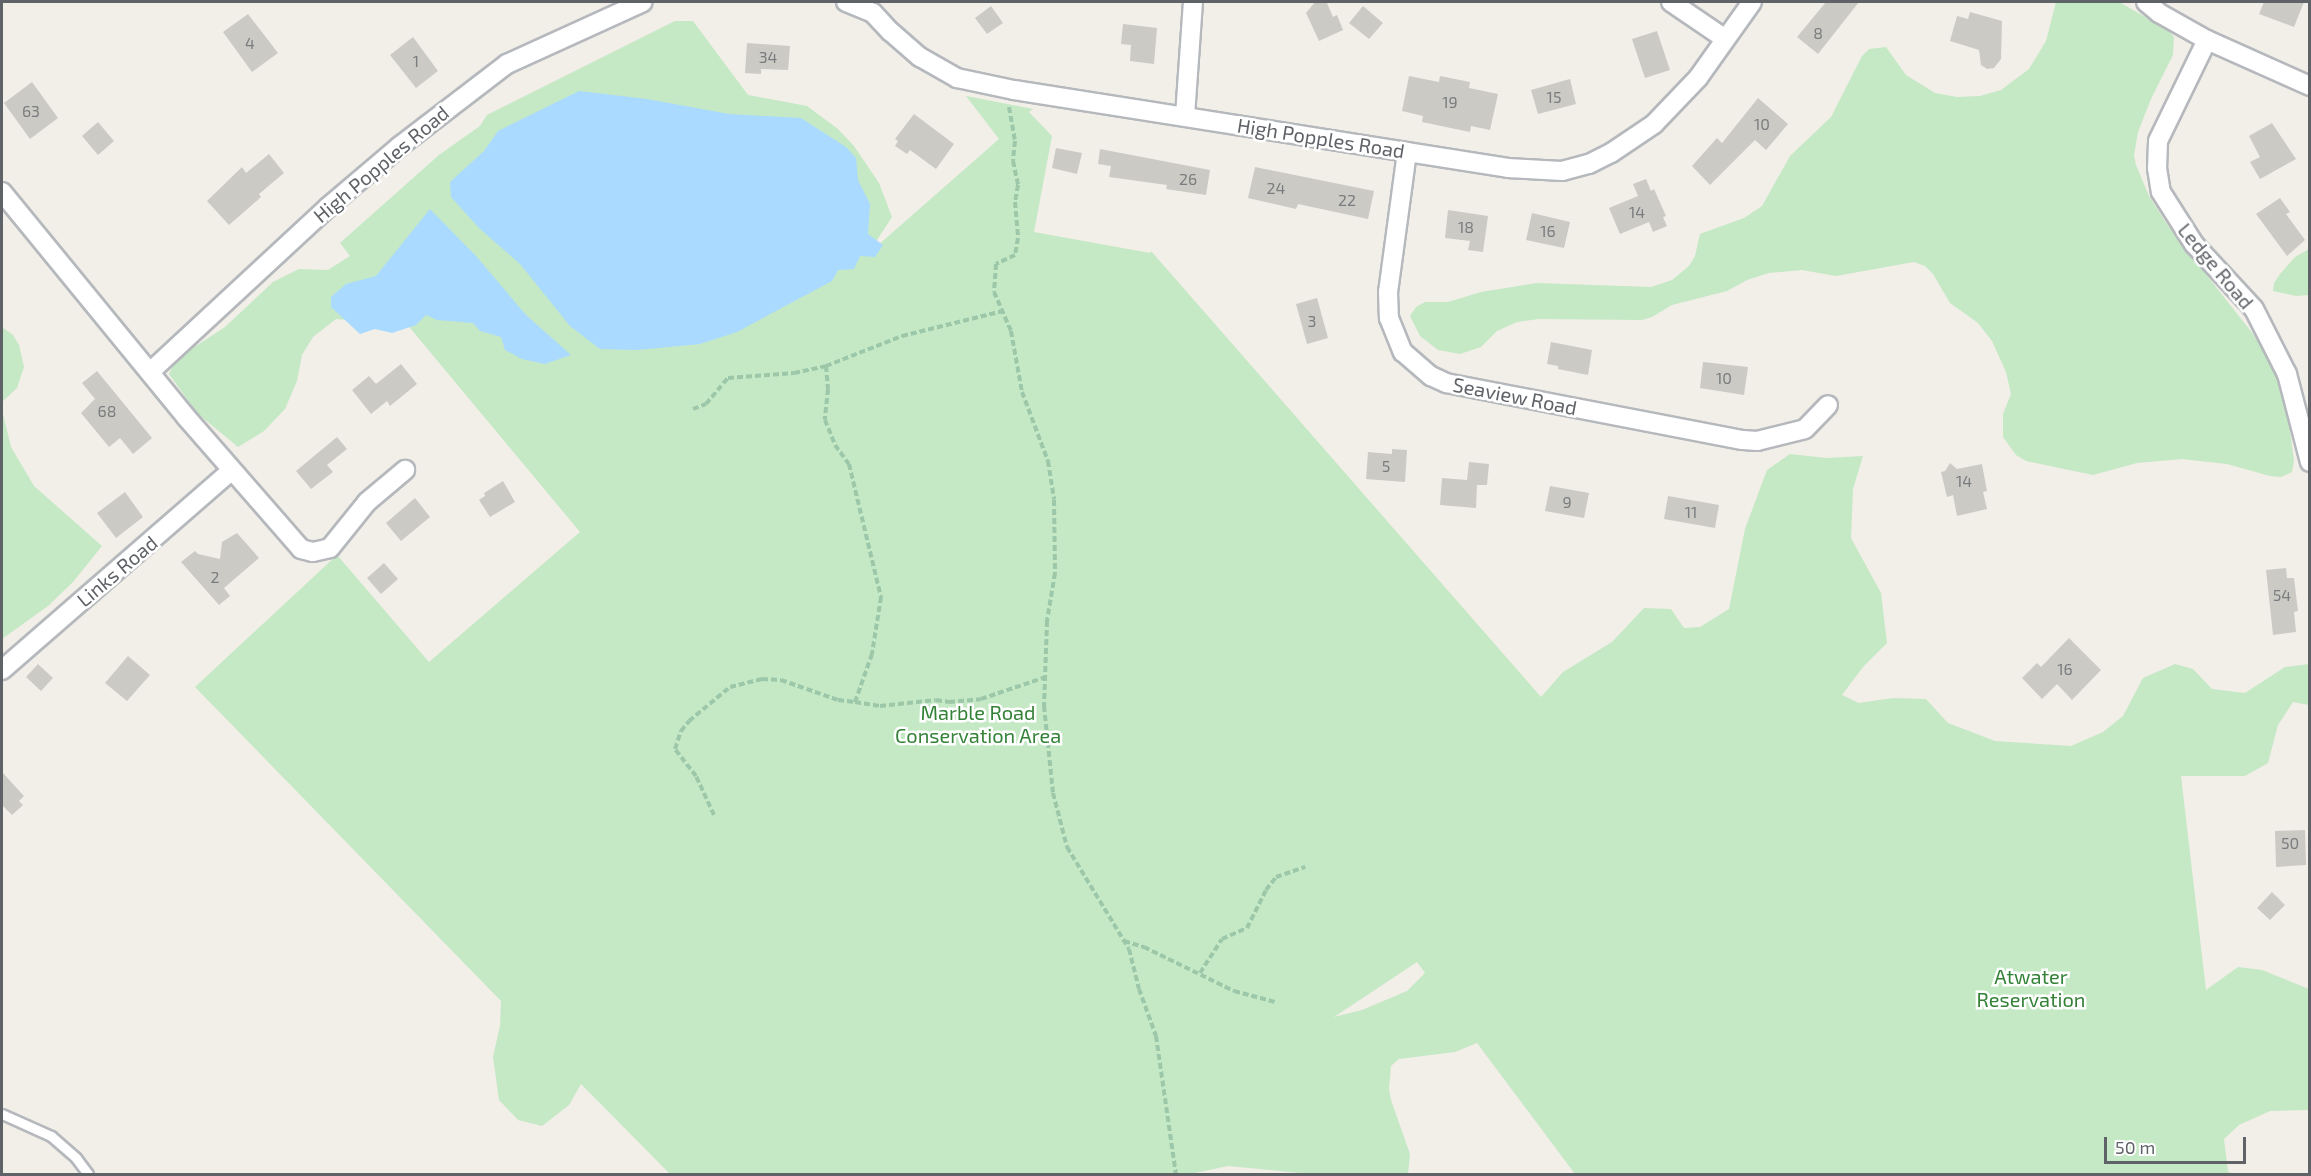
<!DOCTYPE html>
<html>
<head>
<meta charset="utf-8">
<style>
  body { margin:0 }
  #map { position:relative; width:2311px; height:1176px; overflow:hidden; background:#f1efe8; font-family:"Exo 2",sans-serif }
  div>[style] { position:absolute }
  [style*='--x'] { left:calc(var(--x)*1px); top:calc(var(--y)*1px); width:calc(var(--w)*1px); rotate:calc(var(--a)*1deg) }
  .green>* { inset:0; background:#c5e8c5 }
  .water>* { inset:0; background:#aadaff }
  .building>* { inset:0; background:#cccac5 }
  .path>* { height:4px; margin-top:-2px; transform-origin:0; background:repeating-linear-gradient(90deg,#9cc7a9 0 6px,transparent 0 9px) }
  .roads { filter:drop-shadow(2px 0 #b5b8bc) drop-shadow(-2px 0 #b5b8bc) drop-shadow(0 2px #b5b8bc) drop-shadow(0 -2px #b5b8bc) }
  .lane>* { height:9px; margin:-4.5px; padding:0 4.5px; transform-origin:4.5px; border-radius:4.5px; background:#fff }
  .street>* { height:18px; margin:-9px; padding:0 9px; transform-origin:9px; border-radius:9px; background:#fff }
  span { translate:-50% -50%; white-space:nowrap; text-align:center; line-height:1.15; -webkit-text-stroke:5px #fff; paint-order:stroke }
  .number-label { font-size:16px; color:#7a7d7f }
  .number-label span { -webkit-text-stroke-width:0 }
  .street-label { font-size:20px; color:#5f6368 }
  .park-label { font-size:20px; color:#348238 }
  .frame { position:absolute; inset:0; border:3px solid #5f6368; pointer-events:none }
  .scale { position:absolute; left:2104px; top:1137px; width:142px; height:27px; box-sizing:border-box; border:3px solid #5f6368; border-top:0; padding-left:8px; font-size:18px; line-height:21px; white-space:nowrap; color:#5f6368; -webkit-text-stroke:4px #fff; paint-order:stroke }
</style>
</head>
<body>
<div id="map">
  <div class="green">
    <i style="clip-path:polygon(2056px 2px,2119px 2px,2168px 30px,2174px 37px,2173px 55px,2151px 99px,2138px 132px,2134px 155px,2136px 165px,2149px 196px,2168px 226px,2253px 334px,2277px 372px,2288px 415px,2294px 461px,2292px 472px,2281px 477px,2270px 476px,2227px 464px,2182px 459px,2137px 463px,2093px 475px,2026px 461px,2016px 455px,2003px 437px,2003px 414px,2011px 394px,2006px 372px,1992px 341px,1978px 323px,1950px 303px,1933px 274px,1925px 266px,1914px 262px,1836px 276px,1802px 270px,1769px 273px,1747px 280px,1727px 291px,1672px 305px,1652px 317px,1642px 320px,1539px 319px,1517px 322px,1497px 331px,1481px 347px,1460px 354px,1438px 350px,1420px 336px,1410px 316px,1416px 307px,1425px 302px,1448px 302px,1481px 292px,1537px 283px,1651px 287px,1672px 280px,1689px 266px,1695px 256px,1700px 234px,1744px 218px,1762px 206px,1790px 156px,1831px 117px,1862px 56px,1869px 49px,1886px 47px,1906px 75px,1935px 93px,1957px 97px,1980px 96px,2001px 90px,2029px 69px,2046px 41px)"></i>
    <i style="clip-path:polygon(evenodd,675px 21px,693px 21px,748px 95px,807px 106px,838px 129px,854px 146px,879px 183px,892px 217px,868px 254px,999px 139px,966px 96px,1033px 109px,1029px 112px,1052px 136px,1034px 232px,1150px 253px,1151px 251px,1541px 697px,1563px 672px,1612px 642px,1644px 608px,1671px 609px,1684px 628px,1700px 627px,1729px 609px,1745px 529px,1767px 470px,1790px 454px,1826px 458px,1863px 456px,1853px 489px,1851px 538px,1881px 593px,1887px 643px,1863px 667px,1842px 695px,1859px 703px,1893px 698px,1926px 699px,1948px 723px,1995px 741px,2071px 746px,2103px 732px,2123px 716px,2143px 678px,2175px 664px,2193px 669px,2212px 689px,2245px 693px,2285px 667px,2309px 664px,2309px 705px,2293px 702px,2278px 725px,2268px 763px,2245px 776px,2181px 776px,2206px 990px,2238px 967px,2262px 970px,2309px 989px,2309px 1110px,2270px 1111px,2239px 1125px,2224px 1139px,2228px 1171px,2232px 1174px,1575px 1174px,1477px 1043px,1455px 1052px,1399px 1059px,1391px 1066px,1389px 1089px,1391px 1100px,1410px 1154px,1408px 1174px,1310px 1174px,1228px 1166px,1190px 1174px,670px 1174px,581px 1084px,569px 1105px,542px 1126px,518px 1120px,499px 1100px,493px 1057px,500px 1026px,501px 1001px,195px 687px,337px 555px,429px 662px,580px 532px,396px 311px,370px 322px,336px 319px,313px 337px,302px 355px,297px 381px,285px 409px,264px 431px,238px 447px,197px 413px,169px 374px,176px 359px,225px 327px,273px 282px,299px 269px,328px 270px,350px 256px,340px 243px,439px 155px,480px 126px,487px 115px,675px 21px,1417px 962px,1425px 973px,1407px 991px,1362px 1010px,1334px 1017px,1417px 962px)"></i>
    <i style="clip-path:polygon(2309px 249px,2309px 295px,2296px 296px,2273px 291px,2274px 283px,2280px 274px,2295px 257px)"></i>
    <i style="clip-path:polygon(2px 327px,13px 335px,19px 345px,24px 367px,17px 388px,2px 402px)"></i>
    <i style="clip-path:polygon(2px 410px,11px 447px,34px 486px,102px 546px,73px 582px,48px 606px,2px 639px)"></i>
  </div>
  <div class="water">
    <i style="clip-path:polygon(579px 91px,647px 99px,729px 114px,801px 118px,846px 147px,856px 158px,858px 180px,870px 204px,868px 234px,883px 245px,875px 257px,860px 256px,854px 269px,838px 270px,832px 281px,737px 332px,700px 344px,637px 350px,600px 349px,570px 326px,520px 264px,479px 228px,451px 197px,450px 182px,484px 151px,498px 131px)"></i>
    <i style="clip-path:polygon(430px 209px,476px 256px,526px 315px,571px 355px,545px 364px,522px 359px,505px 350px,501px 337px,480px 331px,473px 323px,437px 320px,426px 315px,416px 325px,392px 333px,375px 329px,360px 334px,331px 307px,331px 297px,346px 284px,376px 276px)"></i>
  </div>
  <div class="building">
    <i style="clip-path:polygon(1315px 2px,1327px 3px,1333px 17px,1337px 15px,1343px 30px,1319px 41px,1306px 13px)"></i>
    <i style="clip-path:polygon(1826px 2px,1859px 2px,1818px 54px,1797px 37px)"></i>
    <i style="clip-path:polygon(2264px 2px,2304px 2px,2294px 27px,2259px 14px)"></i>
    <i style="clip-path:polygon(991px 6px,1003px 23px,987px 34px,975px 18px)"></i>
    <i style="clip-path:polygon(1363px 6px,1383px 23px,1369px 39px,1349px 23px)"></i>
    <i style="clip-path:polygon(1970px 12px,2002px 21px,2001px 59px,1994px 68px,1987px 69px,1981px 65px,1979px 50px,1950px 41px,1957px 16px,1968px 19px)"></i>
    <i style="clip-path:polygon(248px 14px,278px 53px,252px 72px,223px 32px)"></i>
    <i style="clip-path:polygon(1123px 24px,1157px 28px,1154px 64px,1130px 61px,1131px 45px,1121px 44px)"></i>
    <i style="clip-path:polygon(1657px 31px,1670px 70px,1645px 78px,1632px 39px)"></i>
    <i style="clip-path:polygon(413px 37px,438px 71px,416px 88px,390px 55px)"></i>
    <i style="clip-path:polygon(747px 43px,790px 46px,788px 70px,761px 69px,761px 74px,745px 73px)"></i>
    <i style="clip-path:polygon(1409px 76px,1439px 82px,1440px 76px,1470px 82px,1469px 88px,1498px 94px,1490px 130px,1471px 126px,1470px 132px,1422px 122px,1423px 116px,1402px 111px)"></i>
    <i style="clip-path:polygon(1570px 79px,1576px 104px,1538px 114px,1531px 90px)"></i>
    <i style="clip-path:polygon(32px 82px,58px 118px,30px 139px,4px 103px)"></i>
    <i style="clip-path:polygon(1758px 98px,1788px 124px,1766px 150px,1755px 140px,1710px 185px,1692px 166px,1717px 138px,1722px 143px)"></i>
    <i style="clip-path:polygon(914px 114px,954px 144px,936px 169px,910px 150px,907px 154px,895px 146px,898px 141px,895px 139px)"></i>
    <i style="clip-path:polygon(98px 122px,114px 141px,98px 155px,82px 136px)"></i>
    <i style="clip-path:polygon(2272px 123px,2296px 159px,2260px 179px,2250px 162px,2260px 157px,2249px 136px)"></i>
    <i style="clip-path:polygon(1056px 148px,1082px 153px,1077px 174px,1052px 168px)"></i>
    <i style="clip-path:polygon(1100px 149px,1210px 170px,1206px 195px,1166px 189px,1167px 185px,1109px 177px,1111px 166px,1098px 164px)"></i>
    <i style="clip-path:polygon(269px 154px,284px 173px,259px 194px,261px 197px,229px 225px,207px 201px,242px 167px,246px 173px)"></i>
    <i style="clip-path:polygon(1255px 167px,1374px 191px,1368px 219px,1298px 204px,1296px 209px,1248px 198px)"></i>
    <i style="clip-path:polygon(1646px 179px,1651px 191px,1654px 189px,1666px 216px,1663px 217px,1667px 226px,1653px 232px,1649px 222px,1620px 234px,1609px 208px,1638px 196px,1633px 184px)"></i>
    <i style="clip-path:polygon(2280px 198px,2290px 212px,2286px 214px,2305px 240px,2287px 256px,2256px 214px)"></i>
    <i style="clip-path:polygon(1448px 210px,1488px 216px,1483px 252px,1468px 250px,1470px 241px,1445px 238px)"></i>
    <i style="clip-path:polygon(1532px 213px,1570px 222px,1564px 248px,1526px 240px)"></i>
    <i style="clip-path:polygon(1317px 298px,1328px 338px,1307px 344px,1296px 304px)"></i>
    <i style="clip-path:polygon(1551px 342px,1592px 350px,1588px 375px,1558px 369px,1558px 366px,1547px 364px)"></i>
    <i style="clip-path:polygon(1703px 362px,1748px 367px,1744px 395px,1700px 388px)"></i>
    <i style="clip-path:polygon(401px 364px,417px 384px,390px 406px,387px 401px,371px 414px,352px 390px,369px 376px,376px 384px)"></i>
    <i style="clip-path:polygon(97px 371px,152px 438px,133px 454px,120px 438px,109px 447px,81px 413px,95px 399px,82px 383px)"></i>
    <i style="clip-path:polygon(337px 437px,347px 449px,327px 465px,333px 472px,311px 489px,296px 471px)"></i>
    <i style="clip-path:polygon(1392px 449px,1407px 450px,1405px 482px,1366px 479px,1368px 452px,1392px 454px)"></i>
    <i style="clip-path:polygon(1469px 462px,1489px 464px,1487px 485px,1477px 485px,1476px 508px,1440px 505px,1442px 478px,1467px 480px)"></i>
    <i style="clip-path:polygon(1950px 463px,1957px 469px,1982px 464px,1987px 491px,1983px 492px,1987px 509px,1957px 516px,1953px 495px,1947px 497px,1941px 472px,1945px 471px)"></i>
    <i style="clip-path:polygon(503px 481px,515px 502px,490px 517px,479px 500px,485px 496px,484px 493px)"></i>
    <i style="clip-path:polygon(1550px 486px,1589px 493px,1584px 518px,1545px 511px)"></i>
    <i style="clip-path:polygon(125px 492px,143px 517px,116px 538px,97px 513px)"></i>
    <i style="clip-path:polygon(1668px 496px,1719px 505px,1715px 528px,1664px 519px)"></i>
    <i style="clip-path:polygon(415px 498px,430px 517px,401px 541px,386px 523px)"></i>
    <i style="clip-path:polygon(237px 533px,259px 558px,224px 588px,230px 596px,219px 605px,181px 562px,195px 551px,198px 554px,220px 559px,222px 542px)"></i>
    <i style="clip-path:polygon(384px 563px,398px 579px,381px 594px,367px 578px)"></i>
    <i style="clip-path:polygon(2286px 568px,2287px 578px,2294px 578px,2298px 611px,2294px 612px,2296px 632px,2273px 635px,2266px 570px)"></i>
    <i style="clip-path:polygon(2069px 638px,2101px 670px,2072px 700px,2057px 684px,2042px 699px,2022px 678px,2037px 663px,2041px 667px)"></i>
    <i style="clip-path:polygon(128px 656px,150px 675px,127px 701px,105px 683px)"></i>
    <i style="clip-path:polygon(38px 664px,53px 678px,41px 691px,26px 677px)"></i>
    <i style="clip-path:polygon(2px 772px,24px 796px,19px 801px,23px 805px,12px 815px,2px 805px)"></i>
    <i style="clip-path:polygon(2305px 830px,2306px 865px,2276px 867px,2275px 831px)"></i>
    <i style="clip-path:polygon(2272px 892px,2285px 905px,2270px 920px,2257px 908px)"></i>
  </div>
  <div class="path">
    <i style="--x:1009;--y:107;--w:35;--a:80"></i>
    <i style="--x:1015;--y:141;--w:20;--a:96"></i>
    <i style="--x:1013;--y:161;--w:25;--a:78"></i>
    <i style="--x:1018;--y:185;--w:17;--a:100"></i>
    <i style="--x:1015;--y:202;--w:36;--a:85"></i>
    <i style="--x:1018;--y:238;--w:17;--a:100"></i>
    <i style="--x:1015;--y:255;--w:21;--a:155"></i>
    <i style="--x:996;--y:264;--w:28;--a:94"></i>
    <i style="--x:994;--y:292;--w:43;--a:66.4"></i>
    <i style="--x:1011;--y:331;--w:62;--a:79.8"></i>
    <i style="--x:1022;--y:392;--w:74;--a:69.4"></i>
    <i style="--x:1048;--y:461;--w:39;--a:81"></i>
    <i style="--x:1054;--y:500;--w:73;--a:89.2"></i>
    <i style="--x:1055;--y:573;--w:49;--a:99.5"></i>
    <i style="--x:1047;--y:621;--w:85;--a:92"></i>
    <i style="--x:1044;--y:706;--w:87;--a:84.1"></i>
    <i style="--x:1053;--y:793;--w:56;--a:75.5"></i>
    <i style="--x:1067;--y:847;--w:119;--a:58.7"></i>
    <i style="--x:1129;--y:949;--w:41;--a:76"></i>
    <i style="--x:1139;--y:989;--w:50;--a:70.1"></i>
    <i style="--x:1156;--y:1036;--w:139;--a:81.8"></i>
    <i style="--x:826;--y:366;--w:23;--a:85"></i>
    <i style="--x:828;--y:389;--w:31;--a:96"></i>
    <i style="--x:825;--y:420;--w:27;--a:68"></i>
    <i style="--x:835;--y:445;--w:24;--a:54"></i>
    <i style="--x:849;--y:464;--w:137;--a:76.5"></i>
    <i style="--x:881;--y:597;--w:58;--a:99"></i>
    <i style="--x:872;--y:654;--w:51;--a:109.5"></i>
    <i style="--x:855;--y:702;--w:25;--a:9"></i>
    <i style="--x:880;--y:706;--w:56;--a:-6.1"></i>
    <i style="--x:936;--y:700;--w:13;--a:9"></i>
    <i style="--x:949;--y:702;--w:32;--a:-5"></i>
    <i style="--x:981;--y:699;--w:69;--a:-18.7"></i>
    <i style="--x:693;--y:409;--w:14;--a:-21"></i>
    <i style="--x:706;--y:404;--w:34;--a:-50"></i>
    <i style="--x:728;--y:378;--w:66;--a:-4.3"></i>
    <i style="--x:794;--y:373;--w:33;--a:-12"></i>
    <i style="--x:826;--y:366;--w:82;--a:-21.5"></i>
    <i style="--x:902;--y:336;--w:104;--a:-13.9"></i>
    <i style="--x:714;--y:815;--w:43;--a:-114.8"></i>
    <i style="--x:696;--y:776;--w:34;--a:-128"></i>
    <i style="--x:675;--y:749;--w:19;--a:-72"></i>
    <i style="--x:681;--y:731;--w:13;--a:-51"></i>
    <i style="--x:689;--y:721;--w:53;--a:-39.7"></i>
    <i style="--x:730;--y:687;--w:33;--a:-14"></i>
    <i style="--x:762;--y:679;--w:19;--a:3"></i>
    <i style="--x:781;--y:680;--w:60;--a:19.3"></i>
    <i style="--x:838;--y:700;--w:17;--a:7"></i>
    <i style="--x:1124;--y:941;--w:21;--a:17"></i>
    <i style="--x:1144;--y:947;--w:100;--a:26.1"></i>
    <i style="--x:1234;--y:991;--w:42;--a:15"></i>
    <i style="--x:1200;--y:973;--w:40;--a:-57.1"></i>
    <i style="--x:1222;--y:939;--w:27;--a:-24"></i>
    <i style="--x:1247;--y:928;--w:42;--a:-63.4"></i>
    <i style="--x:1266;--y:890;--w:16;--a:-52"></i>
    <i style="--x:1276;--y:877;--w:31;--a:-19"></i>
  </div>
  <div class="roads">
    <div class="lane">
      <i style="--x:2;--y:1114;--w:54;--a:24.2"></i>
      <i style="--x:51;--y:1136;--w:33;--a:41"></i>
      <i style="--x:76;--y:1158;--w:20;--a:53"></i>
    </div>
    <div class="street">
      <i style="--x:846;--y:2;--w:29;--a:22"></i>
      <i style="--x:873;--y:13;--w:26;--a:47"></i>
      <i style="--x:891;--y:32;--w:38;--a:41"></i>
      <i style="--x:920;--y:57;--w:43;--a:29.6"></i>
      <i style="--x:957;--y:78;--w:58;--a:11.9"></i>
      <i style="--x:1014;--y:90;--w:500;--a:8.97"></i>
      <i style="--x:1508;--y:168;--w:54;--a:3.2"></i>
      <i style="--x:1562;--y:171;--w:28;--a:-15"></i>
      <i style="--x:1589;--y:164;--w:25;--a:-27"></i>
      <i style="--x:1611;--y:153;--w:52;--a:-34"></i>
      <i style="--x:1654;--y:124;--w:64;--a:-46.3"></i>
      <i style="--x:1698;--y:78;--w:93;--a:-54.6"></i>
      <i style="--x:1671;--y:2;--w:64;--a:34.2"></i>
      <i style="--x:2146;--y:2;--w:17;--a:40"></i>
      <i style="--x:2159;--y:13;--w:55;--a:29.4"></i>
      <i style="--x:2207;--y:40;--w:113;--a:24.1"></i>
      <i style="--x:2207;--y:40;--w:112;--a:115.9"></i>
      <i style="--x:2158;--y:141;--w:27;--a:92"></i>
      <i style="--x:2157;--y:168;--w:24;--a:81"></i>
      <i style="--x:2161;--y:192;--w:62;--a:57.6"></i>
      <i style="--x:2194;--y:244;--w:88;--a:47.3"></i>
      <i style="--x:2254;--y:309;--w:73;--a:63.1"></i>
      <i style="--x:2287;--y:374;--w:91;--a:75.4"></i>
      <i style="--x:1185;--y:116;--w:114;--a:-86"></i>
      <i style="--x:1407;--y:152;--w:141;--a:97.7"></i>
      <i style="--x:1388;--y:292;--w:26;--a:88"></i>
      <i style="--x:1389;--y:318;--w:37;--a:68"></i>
      <i style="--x:1403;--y:352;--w:37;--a:41"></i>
      <i style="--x:1431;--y:376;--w:17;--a:25"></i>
      <i style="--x:1446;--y:383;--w:302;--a:10.9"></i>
      <i style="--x:1743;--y:440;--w:14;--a:4"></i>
      <i style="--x:1757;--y:441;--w:49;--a:-14"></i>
      <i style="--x:1805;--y:429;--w:33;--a:-46"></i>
      <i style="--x:2;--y:192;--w:291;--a:50.7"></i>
      <i style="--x:186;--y:417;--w:175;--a:48.9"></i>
      <i style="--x:301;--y:549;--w:12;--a:14"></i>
      <i style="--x:313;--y:552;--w:17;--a:-13"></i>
      <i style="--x:330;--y:548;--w:59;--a:-51.2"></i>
      <i style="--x:367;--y:502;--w:50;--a:-40.1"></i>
      <i style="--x:150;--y:372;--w:243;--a:-42.8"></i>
      <i style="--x:328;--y:207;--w:94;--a:-40.3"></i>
      <i style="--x:400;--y:146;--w:135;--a:-37.5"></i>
      <i style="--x:507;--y:64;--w:149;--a:-24.5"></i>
      <i style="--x:2;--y:670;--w:303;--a:-41"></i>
    </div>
  </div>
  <div class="number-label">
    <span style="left:1818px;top:33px">8</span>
    <span style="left:250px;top:43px">4</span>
    <span style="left:768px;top:57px">34</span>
    <span style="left:416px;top:61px">1</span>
    <span style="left:1554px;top:97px">15</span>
    <span style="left:1450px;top:102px">19</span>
    <span style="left:31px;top:111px">63</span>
    <span style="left:1762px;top:124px">10</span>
    <span style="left:1188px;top:179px">26</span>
    <span style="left:1276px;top:188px">24</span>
    <span style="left:1347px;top:200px">22</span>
    <span style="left:1637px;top:212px">14</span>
    <span style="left:1466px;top:227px">18</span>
    <span style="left:1548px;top:231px">16</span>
    <span style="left:1312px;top:321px">3</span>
    <span style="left:1724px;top:378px">10</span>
    <span style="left:107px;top:411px">68</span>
    <span style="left:1386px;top:466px">5</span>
    <span style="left:1964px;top:481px">14</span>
    <span style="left:1567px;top:502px">9</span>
    <span style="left:1691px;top:512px">11</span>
    <span style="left:215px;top:577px">2</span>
    <span style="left:2282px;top:595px">54</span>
    <span style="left:2065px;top:669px">16</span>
    <span style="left:2290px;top:843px">50</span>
  </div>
  <div class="street-label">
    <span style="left:1321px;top:138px;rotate:9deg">High Popples Road</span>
    <span style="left:381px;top:164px;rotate:-40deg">High Popples Road</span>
    <span style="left:2216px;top:266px;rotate:50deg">Ledge Road</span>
    <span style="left:1515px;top:396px;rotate:11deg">Seaview Road</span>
    <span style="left:117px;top:571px;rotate:-40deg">Links Road</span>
  </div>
  <div class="park-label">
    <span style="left:978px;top:724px">Marble Road<br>Conservation Area</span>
    <span style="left:2031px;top:988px">Atwater<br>Reservation</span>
  </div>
  <div class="frame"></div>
  <div class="scale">50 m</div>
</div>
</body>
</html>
